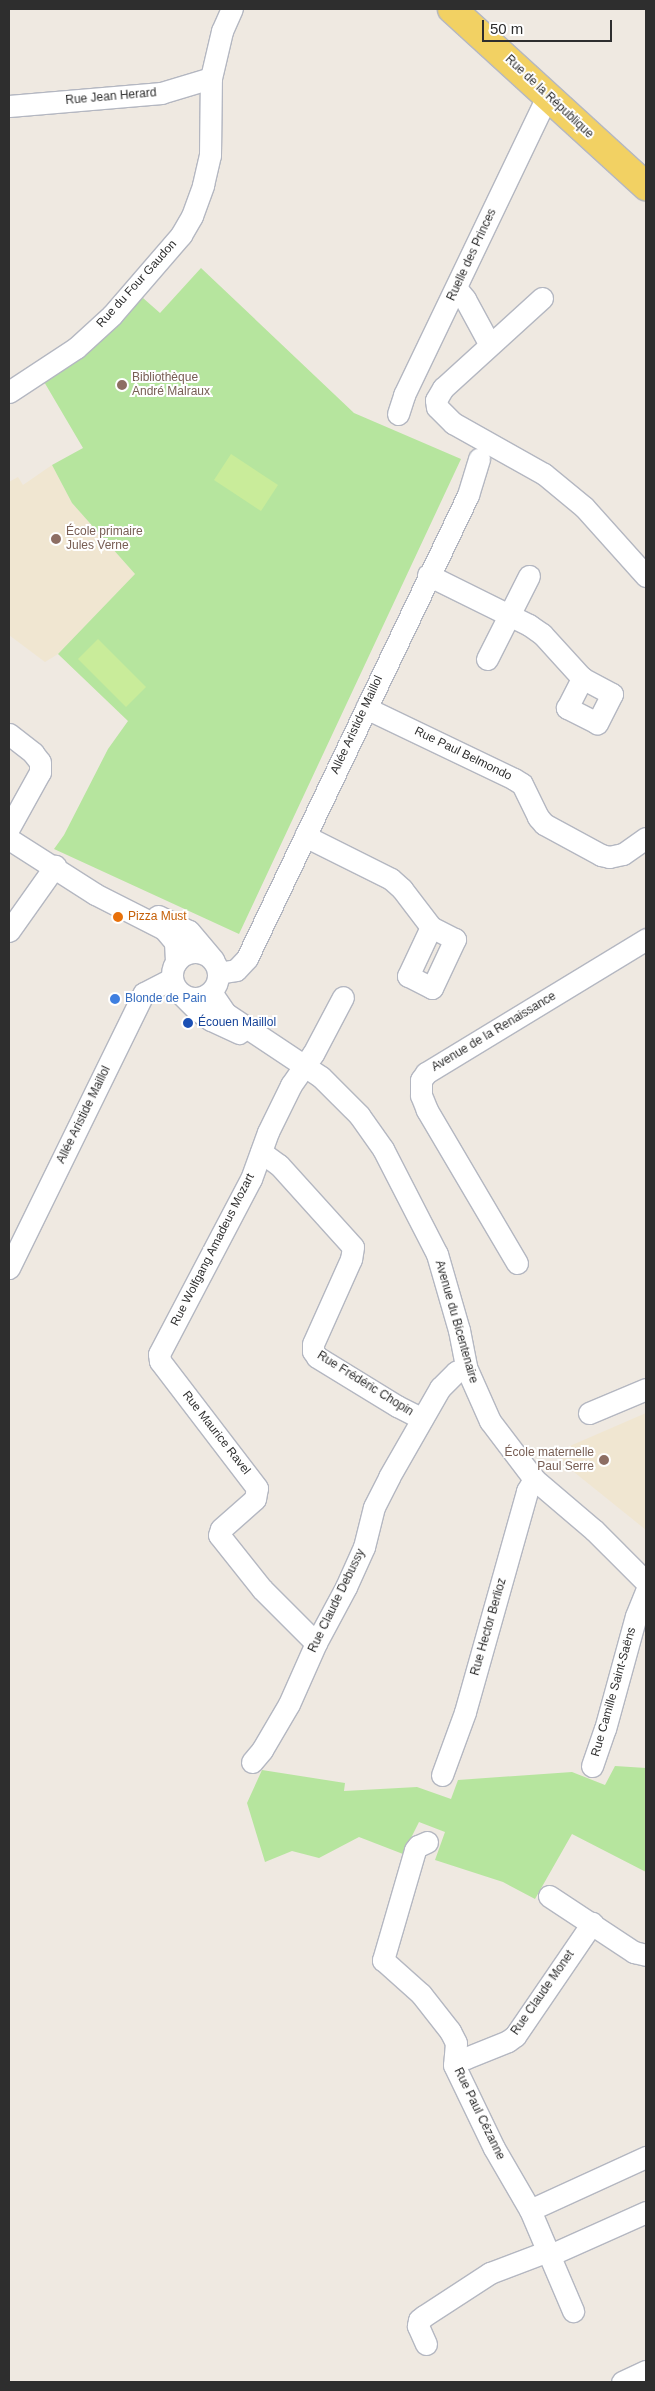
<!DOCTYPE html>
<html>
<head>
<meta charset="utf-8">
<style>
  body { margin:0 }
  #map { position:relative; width:655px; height:2391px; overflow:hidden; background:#efe9e1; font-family:Arial,sans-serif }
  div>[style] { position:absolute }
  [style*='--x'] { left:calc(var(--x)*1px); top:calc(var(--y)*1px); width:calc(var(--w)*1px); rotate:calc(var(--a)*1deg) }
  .education>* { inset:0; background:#f0e6d1 }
  .green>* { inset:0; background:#b6e59e }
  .pitch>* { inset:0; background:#c9ec9a }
  .roads { filter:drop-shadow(1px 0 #b4b7c1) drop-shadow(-1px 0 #b4b7c1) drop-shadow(0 1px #b4b7c1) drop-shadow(0 -1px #b4b7c1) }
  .minor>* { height:21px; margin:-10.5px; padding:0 10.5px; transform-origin:10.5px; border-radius:10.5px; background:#fff }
  .minor>.ring { margin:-10.5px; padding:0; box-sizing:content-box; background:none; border:21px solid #fff; border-radius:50% }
  .major>* { height:28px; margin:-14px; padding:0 14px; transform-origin:14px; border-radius:14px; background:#f2d163 }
  .dots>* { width:14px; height:14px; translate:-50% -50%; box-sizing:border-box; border:2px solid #fff; border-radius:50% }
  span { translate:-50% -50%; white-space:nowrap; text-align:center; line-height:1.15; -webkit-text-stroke:4px #fff; paint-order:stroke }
  .street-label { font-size:12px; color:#2e2e2e }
  .education-label { font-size:12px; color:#785e54 }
  .left { translate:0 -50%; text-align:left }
  .right { translate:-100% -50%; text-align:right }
  .food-label { font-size:12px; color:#c56008 }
  .shop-label { font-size:12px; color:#366cbe }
  .transit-label { font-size:12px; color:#164399 }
  .frame { position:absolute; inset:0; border:10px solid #2e2e2e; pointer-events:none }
  .scale { position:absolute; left:482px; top:20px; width:130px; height:22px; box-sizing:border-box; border:2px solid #2e2e2e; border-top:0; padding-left:6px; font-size:15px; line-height:18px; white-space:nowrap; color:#2e2e2e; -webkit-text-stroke:4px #fff; paint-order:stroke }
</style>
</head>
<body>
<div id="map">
  <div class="education">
    <i style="clip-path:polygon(52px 465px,72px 503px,135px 574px,58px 654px,45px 662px,9px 635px,9px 482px,18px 477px,23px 485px)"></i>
    <i style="clip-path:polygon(646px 1413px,646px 1530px,569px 1468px,556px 1452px)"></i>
  </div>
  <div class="green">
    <i style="clip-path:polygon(201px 268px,354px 413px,461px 459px,239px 934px,54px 849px,64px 835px,108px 749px,128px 721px,58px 654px,135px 574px,72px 503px,52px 465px,83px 448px,43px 380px,143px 298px,160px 313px)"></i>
    <i style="clip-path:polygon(615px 1766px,646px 1768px,646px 1872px,572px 1834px,535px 1899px,503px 1882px,435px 1860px,445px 1832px,419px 1822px,403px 1854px,359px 1837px,319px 1858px,292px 1851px,265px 1862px,247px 1803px,262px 1770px,345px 1783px,344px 1791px,417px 1787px,451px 1799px,458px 1780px,572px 1772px,605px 1785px)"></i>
  </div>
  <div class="pitch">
    <i style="clip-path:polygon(231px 454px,278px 485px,261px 511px,214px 480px)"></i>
    <i style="clip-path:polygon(98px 639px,146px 687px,126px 707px,78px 659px)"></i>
  </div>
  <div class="roads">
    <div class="minor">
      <i style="--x:9;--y:106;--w:153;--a:-4.9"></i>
      <i style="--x:161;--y:93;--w:52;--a:-16.7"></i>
      <i style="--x:457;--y:289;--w:13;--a:51"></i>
      <i style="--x:465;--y:299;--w:52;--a:61.5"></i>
      <i style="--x:542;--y:298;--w:134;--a:137.7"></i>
      <i style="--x:443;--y:388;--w:14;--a:120"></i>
      <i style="--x:436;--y:400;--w:7;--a:82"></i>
      <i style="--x:437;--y:407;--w:23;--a:45"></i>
      <i style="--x:453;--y:423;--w:104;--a:29.3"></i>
      <i style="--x:544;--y:474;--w:52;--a:39.5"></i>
      <i style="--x:584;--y:507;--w:93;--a:48.1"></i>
      <i style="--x:9;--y:392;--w:80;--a:-33.3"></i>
      <i style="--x:76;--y:348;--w:49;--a:-42.5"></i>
      <i style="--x:112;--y:315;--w:106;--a:-49.2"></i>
      <i style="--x:181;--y:235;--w:22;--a:-60"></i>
      <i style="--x:192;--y:216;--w:33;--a:-70"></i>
      <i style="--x:203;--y:185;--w:31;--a:-77"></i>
      <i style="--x:210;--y:155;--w:77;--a:-89.3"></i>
      <i style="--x:211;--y:78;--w:48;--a:-76.8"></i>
      <i style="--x:222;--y:31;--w:24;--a:-66"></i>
      <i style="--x:398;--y:414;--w:20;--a:-72"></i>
      <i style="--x:404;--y:395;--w:331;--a:-64.4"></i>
      <i style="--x:428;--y:575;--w:113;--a:26.3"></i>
      <i style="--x:529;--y:625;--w:16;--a:35"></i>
      <i style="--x:542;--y:634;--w:59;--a:47.7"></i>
      <i style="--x:582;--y:678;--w:34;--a:28"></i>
      <i style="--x:612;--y:694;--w:33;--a:117"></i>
      <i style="--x:597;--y:723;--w:34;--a:-153"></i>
      <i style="--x:567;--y:708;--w:34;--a:-63"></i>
      <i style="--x:487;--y:659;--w:93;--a:-63.2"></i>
      <i style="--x:366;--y:708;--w:164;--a:25.6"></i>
      <i style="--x:514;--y:779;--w:9;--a:32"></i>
      <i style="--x:522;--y:784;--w:37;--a:64"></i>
      <i style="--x:538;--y:817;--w:9;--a:49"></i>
      <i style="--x:544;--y:824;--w:65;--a:28.5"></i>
      <i style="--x:601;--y:855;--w:8;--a:14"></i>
      <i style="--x:609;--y:857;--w:14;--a:-12"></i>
      <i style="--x:623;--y:854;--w:28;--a:-35"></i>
      <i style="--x:9;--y:734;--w:31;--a:38"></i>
      <i style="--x:33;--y:753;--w:11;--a:52"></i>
      <i style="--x:40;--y:762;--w:10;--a:90"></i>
      <i style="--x:40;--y:772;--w:64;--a:119"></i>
      <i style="--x:305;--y:836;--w:96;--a:26.6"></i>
      <i style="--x:391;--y:879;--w:15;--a:42"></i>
      <i style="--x:402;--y:889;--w:48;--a:52.7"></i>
      <i style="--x:431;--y:927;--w:27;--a:27"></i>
      <i style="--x:455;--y:939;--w:54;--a:115.1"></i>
      <i style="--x:432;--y:988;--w:27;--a:-153"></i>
      <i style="--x:408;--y:976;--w:54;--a:-64.9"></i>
      <i style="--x:9;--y:839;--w:102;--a:32.6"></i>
      <i style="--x:95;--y:894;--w:77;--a:26.9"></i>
      <i style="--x:164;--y:929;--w:17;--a:50"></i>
      <i style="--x:175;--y:942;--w:20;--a:87"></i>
      <i style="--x:158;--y:916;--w:34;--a:26"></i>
      <i style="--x:189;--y:931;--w:38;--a:50"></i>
      <i style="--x:9;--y:931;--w:80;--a:-54.7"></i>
      <i class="ring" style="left:172px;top:952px;width:25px;height:25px"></i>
      <i style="--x:218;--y:973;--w:18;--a:-9"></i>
      <i style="--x:236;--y:970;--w:16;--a:-47"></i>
      <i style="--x:247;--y:958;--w:513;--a:-64.48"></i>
      <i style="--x:468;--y:495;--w:38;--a:-73"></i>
      <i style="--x:211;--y:992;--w:25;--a:56"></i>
      <i style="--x:225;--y:1013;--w:115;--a:33.7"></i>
      <i style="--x:321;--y:1077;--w:54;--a:45"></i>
      <i style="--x:359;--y:1115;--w:42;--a:54.8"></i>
      <i style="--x:383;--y:1149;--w:118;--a:62.8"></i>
      <i style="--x:437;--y:1254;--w:79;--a:73.9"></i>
      <i style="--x:459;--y:1330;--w:38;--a:79"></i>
      <i style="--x:466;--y:1367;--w:59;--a:66"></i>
      <i style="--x:490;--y:1421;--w:73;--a:52.8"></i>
      <i style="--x:534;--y:1479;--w:79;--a:40.4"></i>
      <i style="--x:594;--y:1530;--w:74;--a:45"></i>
      <i style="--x:180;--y:993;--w:24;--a:45"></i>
      <i style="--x:197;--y:1010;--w:17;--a:36"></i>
      <i style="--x:211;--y:1020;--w:31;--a:25"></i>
      <i style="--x:261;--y:1152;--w:22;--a:36"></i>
      <i style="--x:279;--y:1165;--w:110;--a:47.9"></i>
      <i style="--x:353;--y:1247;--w:12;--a:99"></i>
      <i style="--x:351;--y:1259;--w:93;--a:114.1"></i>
      <i style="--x:313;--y:1344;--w:7;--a:90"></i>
      <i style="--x:313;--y:1351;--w:7;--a:56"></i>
      <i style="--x:317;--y:1357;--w:94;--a:31.5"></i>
      <i style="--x:397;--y:1406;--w:28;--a:27"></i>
      <i style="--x:517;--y:1263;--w:178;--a:-120.5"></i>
      <i style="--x:427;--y:1110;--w:16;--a:-112"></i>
      <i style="--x:421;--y:1095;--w:15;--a:-90"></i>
      <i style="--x:421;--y:1080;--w:9;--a:-54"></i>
      <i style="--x:426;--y:1073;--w:258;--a:-31.3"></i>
      <i style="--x:9;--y:1268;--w:306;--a:-63.9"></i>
      <i style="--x:144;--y:993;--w:31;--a:-27"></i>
      <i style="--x:589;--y:1413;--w:62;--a:-22.8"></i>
      <i style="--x:316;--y:1643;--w:76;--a:-135"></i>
      <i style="--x:262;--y:1589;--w:69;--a:-128.5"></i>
      <i style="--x:219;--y:1535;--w:6;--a:-72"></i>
      <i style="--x:221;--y:1529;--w:45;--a:-41.4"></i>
      <i style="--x:255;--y:1499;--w:11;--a:-80"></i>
      <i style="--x:257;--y:1488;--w:160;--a:-127.4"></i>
      <i style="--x:160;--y:1361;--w:7;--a:-98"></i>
      <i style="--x:159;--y:1354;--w:198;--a:-62.3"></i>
      <i style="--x:251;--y:1179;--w:50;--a:-70.1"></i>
      <i style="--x:268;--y:1132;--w:52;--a:-63.9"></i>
      <i style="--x:291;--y:1085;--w:38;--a:-55"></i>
      <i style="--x:313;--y:1054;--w:64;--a:-62.2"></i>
      <i style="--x:252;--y:1762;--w:16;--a:-50"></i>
      <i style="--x:262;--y:1750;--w:53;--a:-59.6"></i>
      <i style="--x:289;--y:1704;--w:67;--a:-66.1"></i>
      <i style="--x:316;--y:1643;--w:64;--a:-61.8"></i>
      <i style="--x:346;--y:1587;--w:44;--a:-65.8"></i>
      <i style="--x:364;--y:1547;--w:41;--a:-76"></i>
      <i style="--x:374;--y:1507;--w:34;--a:-63"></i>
      <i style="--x:389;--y:1477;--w:103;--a:-60.2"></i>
      <i style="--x:440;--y:1388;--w:23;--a:-45"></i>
      <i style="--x:456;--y:1372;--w:11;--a:-27"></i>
      <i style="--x:592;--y:1766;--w:39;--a:-71"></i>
      <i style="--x:605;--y:1729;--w:117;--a:-74.7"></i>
      <i style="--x:636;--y:1616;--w:27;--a:-68"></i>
      <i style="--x:442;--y:1775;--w:67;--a:-69.9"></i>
      <i style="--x:465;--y:1712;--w:230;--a:-74.3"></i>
      <i style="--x:527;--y:1491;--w:14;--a:-60"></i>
      <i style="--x:427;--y:1842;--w:10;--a:156"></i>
      <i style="--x:418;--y:1846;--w:5;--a:127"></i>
      <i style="--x:415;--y:1850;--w:115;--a:106.2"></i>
      <i style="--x:383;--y:1960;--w:51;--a:41.8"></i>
      <i style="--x:421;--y:1994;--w:47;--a:51.9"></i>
      <i style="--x:450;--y:2031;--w:13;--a:63"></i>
      <i style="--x:456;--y:2043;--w:22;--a:95"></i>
      <i style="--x:454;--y:2065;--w:92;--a:64.3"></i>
      <i style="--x:494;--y:2148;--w:72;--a:59.9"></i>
      <i style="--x:530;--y:2210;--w:110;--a:66.9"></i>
      <i style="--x:549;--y:1896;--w:102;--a:33.4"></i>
      <i style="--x:634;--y:1952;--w:12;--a:14"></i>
      <i style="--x:456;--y:2057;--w:10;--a:6"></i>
      <i style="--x:466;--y:2058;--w:45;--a:-22"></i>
      <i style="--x:508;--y:2041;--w:9;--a:-36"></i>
      <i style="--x:515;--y:2036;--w:137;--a:-55.7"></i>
      <i style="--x:530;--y:2210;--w:128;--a:-24.6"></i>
      <i style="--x:550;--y:2255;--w:105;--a:-24.1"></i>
      <i style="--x:426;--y:2344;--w:20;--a:-114"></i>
      <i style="--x:418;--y:2326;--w:6;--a:-81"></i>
      <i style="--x:419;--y:2320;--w:6;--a:-39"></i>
      <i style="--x:424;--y:2316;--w:79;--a:-33.1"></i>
      <i style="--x:490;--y:2273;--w:62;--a:-20.8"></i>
      <i style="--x:622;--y:2382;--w:26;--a:-25"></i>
    </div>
    <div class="major">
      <i style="--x:452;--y:9;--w:263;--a:42.4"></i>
    </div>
  </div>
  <div class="dots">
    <i style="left:122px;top:385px;background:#8d6e63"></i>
    <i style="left:56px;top:539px;background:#8d6e63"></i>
    <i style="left:118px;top:917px;background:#e8710a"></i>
    <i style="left:115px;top:999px;background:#3f7fe0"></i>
    <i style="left:188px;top:1023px;background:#1a4fb4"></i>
    <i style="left:604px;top:1460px;background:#8d6e63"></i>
  </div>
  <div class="street-label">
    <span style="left:111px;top:97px;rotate:-5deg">Rue Jean Herard</span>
    <span style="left:549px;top:97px;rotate:43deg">Rue de la République</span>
    <span style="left:472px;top:255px;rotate:-65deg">Ruelle des Princes</span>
    <span style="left:137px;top:284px;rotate:-48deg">Rue du Four Gaudon</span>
    <span style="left:357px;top:725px;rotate:-65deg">Allée Aristide Maillol</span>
    <span style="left:463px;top:754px;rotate:26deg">Rue Paul Belmondo</span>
    <span style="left:494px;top:1032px;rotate:-31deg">Avenue de la Renaissance</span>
    <span style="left:84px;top:1115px;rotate:-64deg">Allée Aristide Maillol</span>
    <span style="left:213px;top:1250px;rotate:-63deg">Rue Wolfgang Amadeus Mozart</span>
    <span style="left:456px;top:1322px;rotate:74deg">Avenue du Bicentenaire</span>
    <span style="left:365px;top:1384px;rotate:32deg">Rue Frédéric Chopin</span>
    <span style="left:216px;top:1433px;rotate:52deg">Rue Maurice Ravel</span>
    <span style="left:337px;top:1601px;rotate:-64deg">Rue Claude Debussy</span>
    <span style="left:489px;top:1627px;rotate:-74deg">Rue Hector Berlioz</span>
    <span style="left:614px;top:1692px;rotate:-74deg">Rue Camille Saint-Saëns</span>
    <span style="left:543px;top:1993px;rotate:-55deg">Rue Claude Monet</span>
    <span style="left:479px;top:2114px;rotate:64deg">Rue Paul Cézanne</span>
  </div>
  <div class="education-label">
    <span class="left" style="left:132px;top:385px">Bibliothèque<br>André Malraux</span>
    <span class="left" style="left:66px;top:539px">École primaire<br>Jules Verne</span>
    <span class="right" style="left:594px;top:1460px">École maternelle<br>Paul Serre</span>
  </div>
  <div class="food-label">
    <span class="left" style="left:128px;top:917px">Pizza Must</span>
  </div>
  <div class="shop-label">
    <span class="left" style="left:125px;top:999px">Blonde de Pain</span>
  </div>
  <div class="transit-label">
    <span class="left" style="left:198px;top:1023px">Écouen Maillol</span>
  </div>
  <div class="frame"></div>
  <div class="scale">50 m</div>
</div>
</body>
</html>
